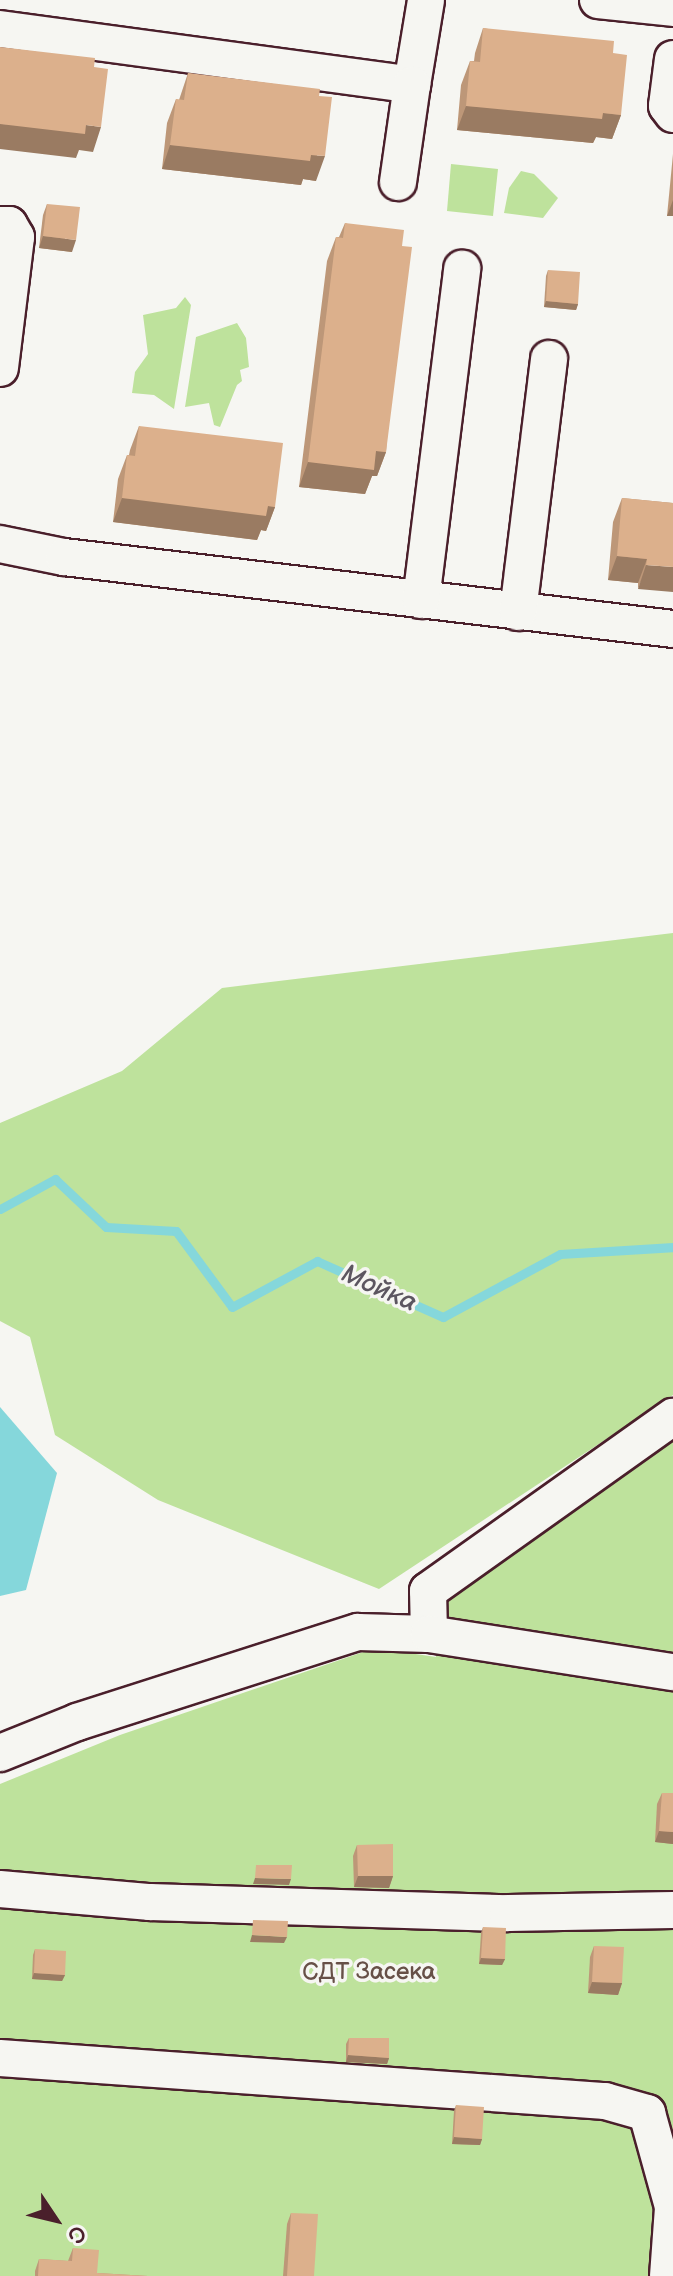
<!DOCTYPE html>
<html>
<head>
<meta charset="utf-8">
<style>
  body { margin:0 }
  #map { position:relative; width:673px; height:2276px; overflow:hidden; background:#f6f6f2; font-family:"Balsamiq Sans",sans-serif }
  div>[style] { position:absolute }
  [style*='--x'] { left:calc(var(--x)*1px); top:calc(var(--y)*1px); width:calc(var(--w)*1px); rotate:calc(var(--a)*1deg) }
  .green>* { inset:0; background:#bee29c }
  .water>* { inset:0; background:#85d7db }
  .stream>* { height:9px; margin:-4.5px; padding:0 4.5px; transform-origin:4.5px; border-radius:4.5px; background:#85d7db }
  .roads { filter:drop-shadow(2px 0 #4a1f2b) drop-shadow(-2px 0 #4a1f2b) drop-shadow(0 2px #4a1f2b) drop-shadow(0 -2px #4a1f2b) }
  .minor>* { height:36px; margin:-18px; padding:0 18px; transform-origin:18px; border-radius:18px; background:#f6f6f2 }
  .wall>* { inset:0; background:#bd9778 }
  .shaded-wall>* { inset:0; background:#9a7b62 }
  .building>* { inset:0; background:#dcb08c }
  span { translate:-50% -50%; white-space:nowrap; text-align:center; line-height:1.15; -webkit-text-stroke:7px #f6f6f2; paint-order:stroke }
  .park-label { font-size:24px; color:#675047 }
  .water-label { font-size:26px; color:#5c5660; font-style:italic }
  .north { position:absolute; left:16px; top:2180px; width:80px; height:80px; -webkit-text-stroke:6px #f6f6f2; paint-order:stroke; rotate:125deg; font-size:22px; font-weight:700; line-height:32px; text-align:center; color:#4a1f2b }
  .north::after { content:''; display:block; margin:auto; width:28px; height:36px; background:#4a1f2b; clip-path:polygon(50% 0,100% 100%,50% 72%,0 100%) }
</style>
</head>
<body>
<div id="map">
  <div class="green">
    <i style="clip-path:polygon(451px 164px,498px 169px,493px 216px,447px 211px)"></i>
    <i style="clip-path:polygon(521px 171px,534px 174px,558px 198px,543px 218px,504px 213px,509px 188px)"></i>
    <i style="clip-path:polygon(185px 297px,191px 305px,174px 409px,154px 395px,132px 393px,135px 372px,148px 354px,143px 315px,176px 308px)"></i>
    <i style="clip-path:polygon(237px 323px,246px 338px,249px 367px,240px 370px,242px 381px,237px 385px,220px 427px,214px 425px,209px 403px,185px 407px,196px 337px)"></i>
    <i style="clip-path:polygon(673px 933px,673px 1395px,379px 1589px,158px 1500px,55px 1435px,30px 1337px,0 1321px,0 1123px,122px 1071px,222px 988px)"></i>
    <i style="clip-path:polygon(673px 1428px,673px 2276px,0 2276px,0 1784px,120px 1735px,375px 1648px,436px 1657px,436px 1594px)"></i>
  </div>
  <div class="water">
    <i style="clip-path:polygon(0 1407px,57px 1473px,26px 1590px,0 1596px)"></i>
  </div>
  <div class="stream">
    <i style="--x:0;--y:1209;--w:63;--a:-28.6"></i>
    <i style="--x:55;--y:1179;--w:70;--a:43.3"></i>
    <i style="--x:106;--y:1227;--w:70;--a:3.3"></i>
    <i style="--x:176;--y:1231;--w:94;--a:53.6"></i>
    <i style="--x:232;--y:1307;--w:97;--a:-28.4"></i>
    <i style="--x:317;--y:1261;--w:138;--a:24"></i>
    <i style="--x:443;--y:1317;--w:133;--a:-28.3"></i>
    <i style="--x:560;--y:1254;--w:113;--a:-3.5"></i>
  </div>
  <div class="roads">
    <div class="minor">
      <i style="--x:598;--y:0;--w:75;--a:6.1"></i>
      <i style="--x:0;--y:29;--w:416;--a:7.7"></i>
      <i style="--x:412;--y:85;--w:86;--a:-80.6"></i>
      <i style="--x:673;--y:59;--w:47;--a:97.3"></i>
      <i style="--x:667;--y:106;--w:10;--a:53"></i>
      <i style="--x:398;--y:182;--w:98;--a:-81.8"></i>
      <i style="--x:0;--y:225;--w:9;--a:0"></i>
      <i style="--x:9;--y:225;--w:14;--a:60"></i>
      <i style="--x:16;--y:237;--w:132;--a:97"></i>
      <i style="--x:0;--y:544;--w:65;--a:11.5"></i>
      <i style="--x:64;--y:557;--w:613;--a:6.74"></i>
      <i style="--x:421;--y:600;--w:334;--a:-82.9"></i>
      <i style="--x:518;--y:612;--w:255;--a:-83"></i>
      <i style="--x:429;--y:1634;--w:43;--a:-91.3"></i>
      <i style="--x:428;--y:1591;--w:301;--a:-35.4"></i>
      <i style="--x:0;--y:1753;--w:83;--a:-21.9"></i>
      <i style="--x:77;--y:1722;--w:295;--a:-17.8"></i>
      <i style="--x:358;--y:1632;--w:71;--a:1.6"></i>
      <i style="--x:429;--y:1634;--w:247;--a:8.9"></i>
      <i style="--x:0;--y:1889;--w:151;--a:5"></i>
      <i style="--x:150;--y:1902;--w:358;--a:1.8"></i>
      <i style="--x:508;--y:1913;--w:165;--a:-1"></i>
      <i style="--x:0;--y:2058;--w:607;--a:4.07"></i>
      <i style="--x:605;--y:2101;--w:44;--a:15.9"></i>
      <i style="--x:647;--y:2113;--w:98;--a:74.5"></i>
      <i style="--x:668;--y:2276;--w:68;--a:-85.8"></i>
    </div>
  </div>
  <div class="wall">
    <i style="clip-path:polygon(483px 28px,613px 53px,621px 115px,612px 139px,596px 137px,593px 143px,457px 130px,461px 85px,470px 61px,474px 61px,475px 53px)"></i>
    <i style="clip-path:polygon(188px 73px,319px 96px,316px 181px,303px 179px,301px 185px,162px 169px,167px 123px,176px 99px,179px 100px)"></i>
    <i style="clip-path:polygon(673px 154px,673px 216px,667px 216px)"></i>
    <i style="clip-path:polygon(47px 204px,72px 252px,39px 248px,43px 215px)"></i>
    <i style="clip-path:polygon(345px 223px,402px 246px,386px 452px,377px 476px,372px 476px,365px 494px,299px 487px,327px 261px,336px 237px,339px 237px)"></i>
    <i style="clip-path:polygon(548px 270px,578px 304px,576px 310px,544px 307px,546px 276px)"></i>
    <i style="clip-path:polygon(139px 426px,275px 507px,266px 531px,261px 530px,257px 540px,113px 522px,118px 479px,127px 455px,129px 455px,130px 450px)"></i>
    <i style="clip-path:polygon(622px 498px,673px 503px,638px 589px,638px 583px,608px 580px,613px 522px)"></i>
    <i style="clip-path:polygon(662px 1793px,673px 1793px,673px 1844px,655px 1842px,657px 1804px)"></i>
    <i style="clip-path:polygon(357px 1845px,393px 1876px,389px 1888px,354px 1887px,353px 1856px)"></i>
    <i style="clip-path:polygon(483px 1927px,505px 1959px,502px 1965px,479px 1964px,481px 1933px)"></i>
    <i style="clip-path:polygon(594px 1946px,622px 1983px,618px 1995px,588px 1993px,590px 1957px)"></i>
    <i style="clip-path:polygon(35px 1949px,65px 1975px,62px 1981px,32px 1979px,33px 1955px)"></i>
    <i style="clip-path:polygon(349px 2038px,389px 2058px,387px 2064px,346px 2062px,346px 2044px)"></i>
    <i style="clip-path:polygon(456px 2105px,482px 2139px,480px 2145px,452px 2144px,454px 2111px)"></i>
    <i style="clip-path:polygon(291px 2213px,314px 2276px,283px 2276px,287px 2224px)"></i>
    <i style="clip-path:polygon(73px 2248px,97px 2273px,148px 2276px,35px 2276px,35px 2271px,39px 2259px,68px 2261px)"></i>
  </div>
  <div class="shaded-wall">
    <i style="clip-path:polygon(466px 106px,603px 113px,621px 115px,612px 139px,596px 137px,593px 143px,457px 130px)"></i>
    <i style="clip-path:polygon(0 124px,86px 125px,101px 127px,93px 152px,79px 150px,76px 158px,0 149px)"></i>
    <i style="clip-path:polygon(170px 145px,311px 155px,325px 156px,316px 181px,303px 179px,301px 185px,162px 169px)"></i>
    <i style="clip-path:polygon(673px 200px,673px 216px,667px 216px)"></i>
    <i style="clip-path:polygon(43px 236px,76px 240px,72px 252px,39px 248px)"></i>
    <i style="clip-path:polygon(546px 301px,578px 304px,576px 310px,544px 307px)"></i>
    <i style="clip-path:polygon(376px 451px,386px 452px,377px 476px,372px 476px,365px 494px,299px 487px,308px 462px)"></i>
    <i style="clip-path:polygon(122px 498px,268px 506px,275px 507px,266px 531px,261px 530px,257px 540px,113px 522px)"></i>
    <i style="clip-path:polygon(617px 556px,647px 559px,638px 583px,608px 580px)"></i>
    <i style="clip-path:polygon(646px 565px,673px 567px,673px 592px,638px 589px)"></i>
    <i style="clip-path:polygon(659px 1831px,673px 1832px,673px 1844px,655px 1842px)"></i>
    <i style="clip-path:polygon(358px 1876px,393px 1876px,389px 1888px,354px 1887px)"></i>
    <i style="clip-path:polygon(255px 1878px,291px 1879px,289px 1885px,253px 1884px)"></i>
    <i style="clip-path:polygon(252px 1935px,287px 1937px,284px 1943px,250px 1942px)"></i>
    <i style="clip-path:polygon(481px 1958px,505px 1959px,502px 1965px,479px 1964px)"></i>
    <i style="clip-path:polygon(34px 1973px,65px 1975px,62px 1981px,32px 1979px)"></i>
    <i style="clip-path:polygon(592px 1982px,622px 1983px,618px 1995px,588px 1993px)"></i>
    <i style="clip-path:polygon(348px 2055px,389px 2058px,387px 2064px,346px 2062px)"></i>
    <i style="clip-path:polygon(454px 2137px,482px 2139px,480px 2145px,452px 2144px)"></i>
  </div>
  <div class="building">
    <i style="clip-path:polygon(483px 28px,614px 41px,613px 53px,627px 55px,621px 115px,603px 113px,602px 119px,466px 106px,470px 61px,480px 62px)"></i>
    <i style="clip-path:polygon(0 47px,95px 58px,94px 67px,108px 69px,101px 127px,86px 125px,85px 134px,0 124px)"></i>
    <i style="clip-path:polygon(188px 73px,320px 89px,319px 96px,332px 97px,325px 156px,311px 155px,310px 161px,170px 145px,176px 99px,184px 100px)"></i>
    <i style="clip-path:polygon(47px 204px,80px 207px,76px 240px,43px 236px)"></i>
    <i style="clip-path:polygon(345px 223px,404px 230px,402px 246px,412px 247px,386px 452px,376px 451px,374px 470px,308px 462px,336px 237px,343px 238px)"></i>
    <i style="clip-path:polygon(548px 270px,580px 272px,578px 304px,546px 301px)"></i>
    <i style="clip-path:polygon(139px 426px,283px 443px,275px 507px,268px 506px,266px 516px,122px 498px,127px 455px,135px 456px)"></i>
    <i style="clip-path:polygon(622px 498px,673px 503px,673px 567px,646px 565px,647px 559px,617px 556px)"></i>
    <i style="clip-path:polygon(662px 1793px,673px 1793px,673px 1832px,659px 1831px)"></i>
    <i style="clip-path:polygon(393px 1844px,393px 1876px,358px 1876px,357px 1845px)"></i>
    <i style="clip-path:polygon(256px 1865px,292px 1865px,291px 1879px,255px 1878px)"></i>
    <i style="clip-path:polygon(253px 1920px,288px 1921px,287px 1937px,252px 1935px)"></i>
    <i style="clip-path:polygon(483px 1927px,506px 1928px,505px 1959px,481px 1958px)"></i>
    <i style="clip-path:polygon(594px 1946px,624px 1947px,622px 1983px,592px 1982px)"></i>
    <i style="clip-path:polygon(35px 1949px,66px 1951px,65px 1975px,34px 1973px)"></i>
    <i style="clip-path:polygon(349px 2038px,389px 2038px,389px 2058px,348px 2055px)"></i>
    <i style="clip-path:polygon(456px 2105px,484px 2107px,482px 2139px,454px 2137px)"></i>
    <i style="clip-path:polygon(291px 2213px,318px 2214px,314px 2276px,287px 2276px)"></i>
    <i style="clip-path:polygon(73px 2248px,99px 2250px,97px 2273px,148px 2276px,38px 2276px,39px 2259px,72px 2261px)"></i>
  </div>
  <div class="park-label">
    <span style="left:369px;top:1972px">СДТ Засека</span>
  </div>
  <div class="water-label">
    <span style="left:379px;top:1289px;rotate:24deg">Мойка</span>
  </div>
  <div class="north">С</div>
</div>
</body>
</html>
